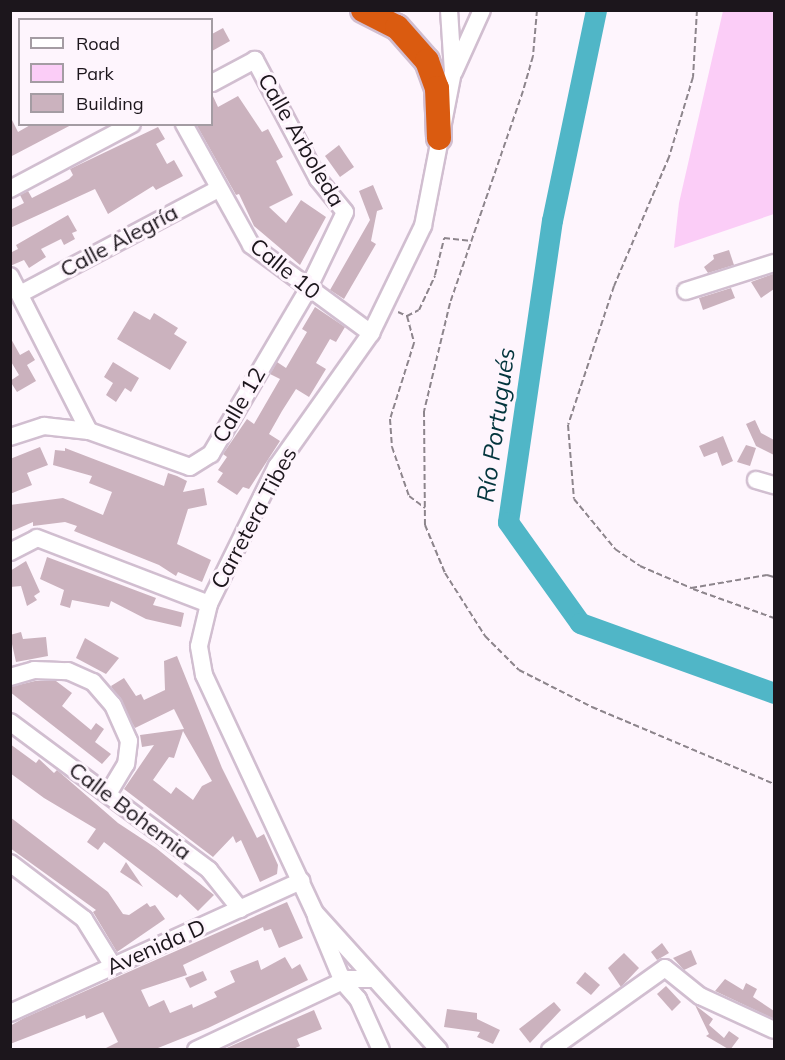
<!DOCTYPE html>
<html>
<head>
<meta charset="utf-8">
<style>
  body { margin:0 }
  #map { position:relative; width:785px; height:1060px; overflow:hidden; background:#fef5fd; font-family:Mulish,sans-serif }
  div>[style] { position:absolute }
  [style*='--x'] { left:calc(var(--x)*1px); top:calc(var(--y)*1px); width:calc(var(--w)*1px); rotate:calc(var(--a)*1deg) }
  .green>* { inset:0; background:#fbcdf7 }
  .river>* { height:21px; margin:-10.5px; padding:0 10.5px; transform-origin:10.5px; border-radius:10.5px; background:#50b6c7 }
  .building>* { inset:0; background:#cbb2be }
  .path>* { height:2px; margin-top:-1px; transform-origin:0; background:repeating-linear-gradient(90deg,#8d858c 0 6px,transparent 0 9px) }
  .roads { filter:drop-shadow(2px 0 #d1bed0) drop-shadow(-2px 0 #d1bed0) drop-shadow(0 2px #d1bed0) drop-shadow(0 -2px #d1bed0) }
  .minor>* { height:16px; margin:-8px; padding:0 8px; transform-origin:8px; border-radius:8px; background:#fff }
  .highway>* { height:24px; margin:-12px; padding:0 12px; transform-origin:12px; border-radius:12px; background:#da5b10 }
  span { translate:-50% -50%; white-space:nowrap; text-align:center; line-height:1.15; -webkit-text-stroke:6px #fef5fd; paint-order:stroke }
  .street-label { font-size:22px; color:#1c161c }
  .water-label { font-size:24px; color:#03353d; font-style:italic }
  .frame { position:absolute; inset:0; border:12px solid #1c161c; pointer-events:none }
  .legend { position:absolute; left:18px; top:18px; width:195px; height:108px; box-sizing:border-box; background:#fef5fd; border:2px solid #a49ca3; margin:0; padding:8px 10px; list-style:none; font-size:18px; color:#1c161c }
  .legend li { display:flex; align-items:center; gap:12px; height:30px }
  .legend b { width:30px; border:2px solid #a49ca3 }
</style>
</head>
<body>
<div id="map">
  <div class="green">
    <i style="clip-path:polygon(723px 11px,774px 11px,774px 214px,674px 248px,679px 203px)"></i>
  </div>
  <div class="river">
    <i style="--x:596;--y:10;--w:215;--a:101.8"></i>
    <i style="--x:552;--y:220;--w:305;--a:98.3"></i>
    <i style="--x:508;--y:522;--w:124;--a:54.5"></i>
    <i style="--x:580;--y:623;--w:206;--a:19.8"></i>
  </div>
  <div class="building">
    <i style="clip-path:polygon(223px 28px,230px 41px,212px 51px,212px 34px)"></i>
    <i style="clip-path:polygon(212px 94px,218px 107px,238px 96px,262px 132px,268px 129px,283px 157px,276px 161px,293px 195px,269px 207px,286px 223px,301px 200px,326px 217px,300px 265px,254px 226px,239px 194px,236px 195px,196px 124px,212px 124px)"></i>
    <i style="clip-path:polygon(10px 116px,18px 132px,32px 124px,73px 124px,10px 157px)"></i>
    <i style="clip-path:polygon(158px 127px,165px 139px,156px 144px,167px 164px,174px 160px,183px 176px,156px 190px,153px 186px,108px 214px,95px 189px,10px 228px,10px 210px,24px 203px,20px 195px,28px 191px,32px 198px,69px 179px,73px 175px,70px 169px)"></i>
    <i style="clip-path:polygon(339px 145px,354px 167px,340px 177px,325px 156px)"></i>
    <i style="clip-path:polygon(373px 185px,383px 209px,377px 211px,371px 241px,376px 244px,344px 299px,330px 290px,370px 220px,359px 191px)"></i>
    <i style="clip-path:polygon(68px 215px,77px 231px,72px 233px,75px 239px,64px 245px,61px 239px,41px 249px,46px 257px,29px 268px,24px 260px,10px 266px,10px 253px,18px 249px,16px 245px)"></i>
    <i style="clip-path:polygon(729px 250px,734px 265px,708px 273px,704px 267px,714px 259px,713px 255px)"></i>
    <i style="clip-path:polygon(773px 274px,774px 289px,761px 298px,751px 282px)"></i>
    <i style="clip-path:polygon(731px 288px,735px 298px,703px 310px,699px 298px)"></i>
    <i style="clip-path:polygon(315px 307px,345px 327px,336px 342px,330px 339px,316px 363px,326px 369px,309px 397px,296px 389px,282px 411px,269px 434px,280px 441px,249px 489px,243px 487px,237px 495px,217px 482px,223px 473px,218px 470px,227px 457px,223px 454px,247px 419px,254px 424px,280px 379px,270px 374px,277px 362px,286px 368px,307px 332px,302px 329px)"></i>
    <i style="clip-path:polygon(134px 311px,150px 320px,154px 313px,178px 328px,174px 334px,187px 342px,170px 370px,117px 339px)"></i>
    <i style="clip-path:polygon(10px 337px,20px 355px,29px 350px,35px 360px,27px 365px,36px 381px,17px 392px,10px 381px,19px 375px,10px 360px)"></i>
    <i style="clip-path:polygon(113px 362px,139px 378px,131px 392px,125px 388px,116px 402px,106px 395px,113px 383px,104px 377px)"></i>
    <i style="clip-path:polygon(755px 420px,761px 433px,774px 440px,774px 455px,756px 446px,746px 424px)"></i>
    <i style="clip-path:polygon(723px 436px,733px 461px,722px 466px,717px 452px,704px 457px,699px 446px)"></i>
    <i style="clip-path:polygon(746px 445px,756px 448px,750px 466px,737px 462px)"></i>
    <i style="clip-path:polygon(40px 447px,48px 465px,27px 473px,32px 485px,10px 494px,10px 459px)"></i>
    <i style="clip-path:polygon(65px 448px,164px 486px,168px 473px,177px 476px,187px 481px,183px 492px,204px 488px,207px 505px,188px 509px,177px 544px,211px 560px,202px 582px,178px 572px,176px 576px,159px 565px,74px 531px,77px 526px,65px 522px,33px 526px,33px 522px,10px 532px,10px 505px,63px 498px,103px 515px,112px 492px,89px 483px,92px 476px,53px 465px,55px 450px,65px 451px)"></i>
    <i style="clip-path:polygon(47px 557px,156px 598px,153px 605px,184px 613px,181px 627px,146px 619px,111px 601px,109px 607px,72px 600px,70px 608px,60px 605px,64px 590px,40px 579px)"></i>
    <i style="clip-path:polygon(26px 561px,40px 592px,34px 596px,37px 600px,27px 606px,21px 586px,10px 587px,10px 571px)"></i>
    <i style="clip-path:polygon(21px 632px,23px 639px,46px 637px,48px 656px,16px 662px,10px 635px)"></i>
    <i style="clip-path:polygon(85px 638px,119px 658px,106px 674px,76px 658px)"></i>
    <i style="clip-path:polygon(evenodd,177px 656px,222px 768px,257px 838px,264px 834px,278px 865px,277px 874px,260px 882px,241px 840px,236px 843px,233px 836px,213px 857px,124px 789px,154px 745px,142px 747px,140px 735px,184px 729px,174px 709px,135px 728px,111px 686px,124px 678px,136px 696px,141px 694px,144px 700px,165px 690px,164px 661px,177px 656px,183px 731px,212px 781px,202px 786px,193px 800px,176px 787px,171px 794px,153px 780px,169px 757px,174px 758px,183px 731px)"></i>
    <i style="clip-path:polygon(35px 681px,56px 681px,72px 693px,62px 706px,91px 730px,96px 723px,104px 729px,95px 742px,111px 754px,102px 764px,10px 692px,10px 687px)"></i>
    <i style="clip-path:polygon(10px 744px,36px 763px,39px 759px,54px 773px,57px 770px,118px 823px,156px 848px,214px 895px,198px 911px,180px 894px,177px 898px,104px 842px,98px 850px,87px 842px,96px 829px,44px 798px,10px 773px)"></i>
    <i style="clip-path:polygon(10px 817px,108px 892px,123px 914px,129px 915px,147px 903px,150px 907px,155px 905px,165px 919px,117px 952px,93px 912px,96px 910px,10px 848px)"></i>
    <i style="clip-path:polygon(126px 862px,143px 887px,120px 872px)"></i>
    <i style="clip-path:polygon(287px 902px,303px 938px,279px 948px,271px 929px,264px 931px,263px 927px,183px 965px,187px 975px,141px 990px,149px 1007px,164px 1000px,170px 1013px,192px 1004px,193px 1008px,217px 997px,214px 992px,235px 982px,230px 971px,258px 960px,261px 970px,285px 957px,292px 969px,300px 964px,308px 980px,208px 1028px,153px 1050px,102px 1050px,118px 1042px,103px 1012px,86px 1019px,85px 1015px,10px 1044px,10px 1026px,24px 1018px)"></i>
    <i style="clip-path:polygon(662px 943px,669px 953px,657px 960px,651px 952px)"></i>
    <i style="clip-path:polygon(691px 950px,697px 964px,684px 970px,673px 958px)"></i>
    <i style="clip-path:polygon(624px 953px,639px 968px,621px 987px,608px 968px)"></i>
    <i style="clip-path:polygon(203px 971px,207px 980px,190px 988px,185px 978px)"></i>
    <i style="clip-path:polygon(585px 972px,600px 985px,591px 995px,576px 983px)"></i>
    <i style="clip-path:polygon(725px 979px,743px 990px,746px 983px,757px 989px,753px 997px,774px 1011px,774px 1019px,715px 991px)"></i>
    <i style="clip-path:polygon(666px 986px,681px 1002px,672px 1011px,657px 994px)"></i>
    <i style="clip-path:polygon(554px 1002px,561px 1010px,530px 1043px,519px 1029px)"></i>
    <i style="clip-path:polygon(695px 1005px,713px 1019px,709px 1025px,724px 1038px,729px 1031px,739px 1038px,730px 1050px,706px 1036px,709px 1034px)"></i>
    <i style="clip-path:polygon(447px 1009px,477px 1013px,477px 1019px,500px 1030px,493px 1044px,477px 1037px,480px 1032px,444px 1027px)"></i>
    <i style="clip-path:polygon(314px 1010px,322px 1029px,297px 1039px,300px 1046px,291px 1050px,222px 1050px)"></i>
  </div>
  <div class="path">
    <i style="--x:537;--y:10;--w:46;--a:95"></i>
    <i style="--x:533;--y:56;--w:36;--a:106"></i>
    <i style="--x:523;--y:91;--w:224;--a:109"></i>
    <i style="--x:450;--y:303;--w:111;--a:103.5"></i>
    <i style="--x:424;--y:411;--w:114;--a:89.5"></i>
    <i style="--x:425;--y:525;--w:52;--a:67.4"></i>
    <i style="--x:445;--y:573;--w:75;--a:57.6"></i>
    <i style="--x:485;--y:636;--w:48;--a:45"></i>
    <i style="--x:519;--y:670;--w:82;--a:26.9"></i>
    <i style="--x:592;--y:707;--w:198;--a:22.9"></i>
    <i style="--x:697;--y:10;--w:67;--a:93.4"></i>
    <i style="--x:693;--y:77;--w:84;--a:106.7"></i>
    <i style="--x:669;--y:157;--w:140;--a:113.1"></i>
    <i style="--x:614;--y:286;--w:146;--a:108.3"></i>
    <i style="--x:568;--y:425;--w:74;--a:85.4"></i>
    <i style="--x:574;--y:499;--w:65;--a:50.6"></i>
    <i style="--x:615;--y:549;--w:30;--a:34"></i>
    <i style="--x:640;--y:566;--w:56;--a:23.3"></i>
    <i style="--x:691;--y:588;--w:77;--a:-9.7"></i>
    <i style="--x:767;--y:575;--w:7;--a:16"></i>
    <i style="--x:398;--y:312;--w:10;--a:24"></i>
    <i style="--x:407;--y:316;--w:13;--a:-27"></i>
    <i style="--x:419;--y:310;--w:38;--a:-65"></i>
    <i style="--x:435;--y:275;--w:38;--a:-76"></i>
    <i style="--x:444;--y:238;--w:28;--a:6"></i>
    <i style="--x:407;--y:316;--w:28;--a:75"></i>
    <i style="--x:414;--y:343;--w:80;--a:107.5"></i>
    <i style="--x:390;--y:419;--w:28;--a:86"></i>
    <i style="--x:392;--y:447;--w:52;--a:70.9"></i>
    <i style="--x:409;--y:496;--w:20;--a:37"></i>
    <i style="--x:693;--y:589;--w:86;--a:19.7"></i>
  </div>
  <div class="roads">
    <div class="minor">
      <i style="--x:454;--y:72;--w:68;--a:-65.7"></i>
      <i style="--x:184;--y:124;--w:138;--a:61"></i>
      <i style="--x:251;--y:245;--w:149;--a:36.3"></i>
      <i style="--x:10;--y:189;--w:138;--a:-28"></i>
      <i style="--x:10;--y:276;--w:174;--a:63"></i>
      <i style="--x:686;--y:291;--w:92;--a:-17.7"></i>
      <i style="--x:20;--y:294;--w:224;--a:-27.9"></i>
      <i style="--x:10;--y:437;--w:36;--a:-18"></i>
      <i style="--x:44;--y:426;--w:45;--a:6.3"></i>
      <i style="--x:89;--y:431;--w:107;--a:19.6"></i>
      <i style="--x:190;--y:467;--w:25;--a:-32"></i>
      <i style="--x:211;--y:454;--w:191;--a:-59.5"></i>
      <i style="--x:308;--y:289;--w:85;--a:-64.3"></i>
      <i style="--x:345;--y:212;--w:43;--a:-129.3"></i>
      <i style="--x:318;--y:179;--w:135;--a:-117.9"></i>
      <i style="--x:255;--y:60;--w:49;--a:151.9"></i>
      <i style="--x:756;--y:480;--w:19;--a:16"></i>
      <i style="--x:10;--y:552;--w:30;--a:-27"></i>
      <i style="--x:37;--y:538;--w:184;--a:21"></i>
      <i style="--x:10;--y:677;--w:25;--a:-16"></i>
      <i style="--x:34;--y:670;--w:34;--a:2"></i>
      <i style="--x:68;--y:671;--w:27;--a:24"></i>
      <i style="--x:93;--y:682;--w:30;--a:49"></i>
      <i style="--x:113;--y:705;--w:39;--a:66"></i>
      <i style="--x:129;--y:741;--w:23;--a:97"></i>
      <i style="--x:126;--y:764;--w:35;--a:121"></i>
      <i style="--x:10;--y:722;--w:248;--a:36.6"></i>
      <i style="--x:209;--y:870;--w:50;--a:51.5"></i>
      <i style="--x:10;--y:863;--w:93;--a:37.1"></i>
      <i style="--x:84;--y:919;--w:55;--a:58.3"></i>
      <i style="--x:316;--y:917;--w:70;--a:67.4"></i>
      <i style="--x:343;--y:982;--w:23;--a:49"></i>
      <i style="--x:358;--y:999;--w:56;--a:65.7"></i>
      <i style="--x:10;--y:1013;--w:320;--a:-24.4"></i>
      <i style="--x:196;--y:1050;--w:167;--a:-25.2"></i>
      <i style="--x:347;--y:979;--w:27;--a:0"></i>
      <i style="--x:439;--y:1050;--w:185;--a:-132.1"></i>
      <i style="--x:315;--y:913;--w:263;--a:-115"></i>
      <i style="--x:204;--y:675;--w:29;--a:-100"></i>
      <i style="--x:199;--y:646;--w:43;--a:-76.6"></i>
      <i style="--x:209;--y:604;--w:154;--a:-63.8"></i>
      <i style="--x:277;--y:466;--w:163;--a:-54.7"></i>
      <i style="--x:371;--y:333;--w:119;--a:-64.1"></i>
      <i style="--x:423;--y:226;--w:157;--a:-79"></i>
      <i style="--x:453;--y:72;--w:62;--a:-93.7"></i>
      <i style="--x:550;--y:1050;--w:141;--a:-35.5"></i>
      <i style="--x:665;--y:968;--w:45;--a:38.7"></i>
      <i style="--x:700;--y:996;--w:81;--a:24.7"></i>
    </div>
    <div class="highway">
      <i style="--x:363;--y:10;--w:38;--a:27"></i>
      <i style="--x:397;--y:27;--w:45;--a:48.6"></i>
      <i style="--x:427;--y:61;--w:29;--a:70"></i>
      <i style="--x:437;--y:88;--w:50;--a:87.7"></i>
    </div>
  </div>
  <div class="street-label">
    <span style="left:301px;top:140px;rotate:60deg">Calle Arboleda</span>
    <span style="left:119px;top:241px;rotate:-28deg">Calle Alegría</span>
    <span style="left:285px;top:269px;rotate:39deg">Calle 10</span>
    <span style="left:239px;top:405px;rotate:-60deg">Calle 12</span>
    <span style="left:254px;top:518px;rotate:-62deg">Carretera Tibes</span>
    <span style="left:130px;top:811px;rotate:37deg">Calle Bohemia</span>
    <span style="left:156px;top:947px;rotate:-24deg">Avenida D</span>
  </div>
  <div class="water-label">
    <span style="left:496px;top:425px;rotate:-82deg">Río Portugués</span>
  </div>
  <div class="frame"></div>
  <ul class="legend">
  <li><b style="height:8px;background:#fff"></b>Road</li>
  <li><b style="height:16px;background:#fbcdf7"></b>Park</li>
  <li><b style="height:16px;background:#cbb2be"></b>Building</li>
  </ul>
</div>
</body>
</html>
